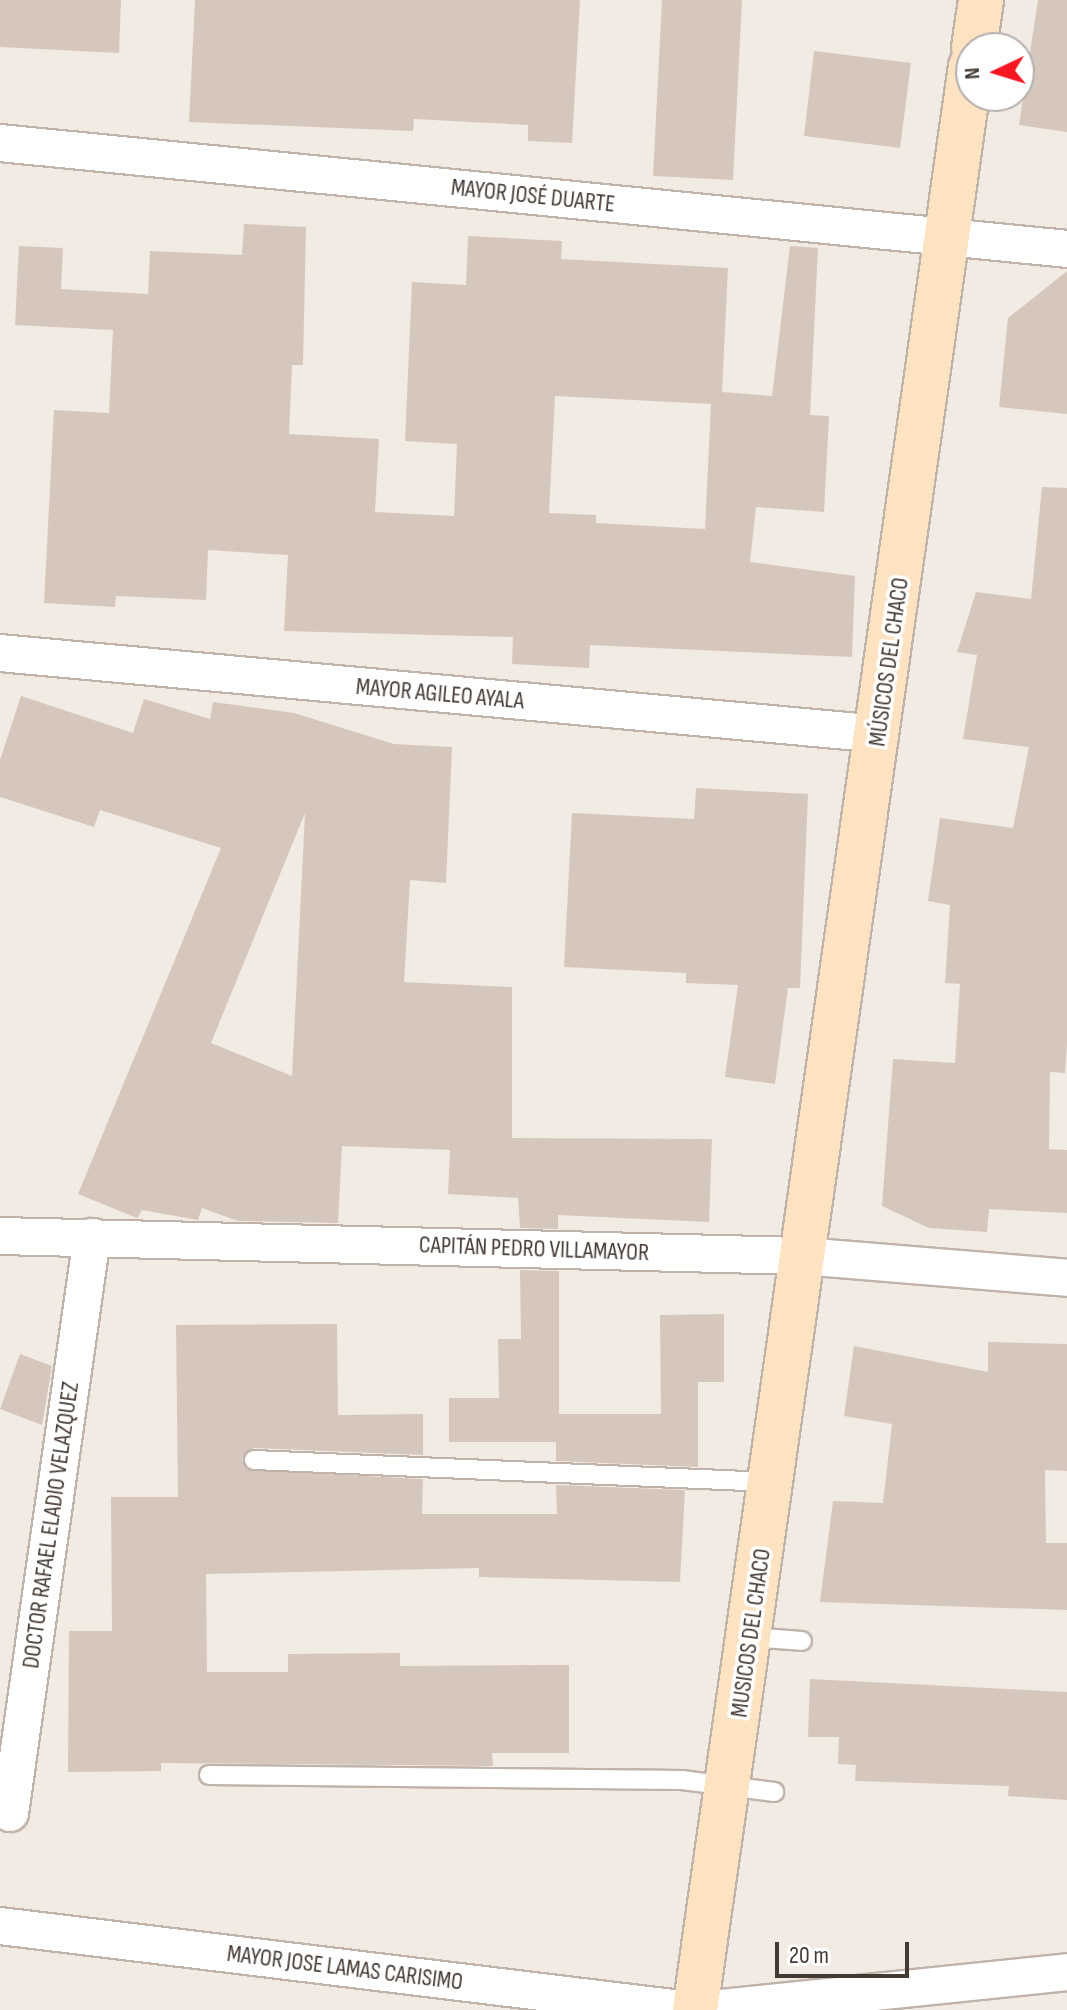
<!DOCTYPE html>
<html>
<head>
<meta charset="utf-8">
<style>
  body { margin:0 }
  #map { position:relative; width:1067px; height:2010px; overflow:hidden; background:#f2ebe4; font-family:"Sofia Sans Condensed",sans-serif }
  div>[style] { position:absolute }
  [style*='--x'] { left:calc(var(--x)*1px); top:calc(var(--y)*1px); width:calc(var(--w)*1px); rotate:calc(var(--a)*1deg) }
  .building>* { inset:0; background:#d6c7bd }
  .roads { filter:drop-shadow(2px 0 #c0b3aa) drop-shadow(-2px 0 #c0b3aa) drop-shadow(0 2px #c0b3aa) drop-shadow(0 -2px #c0b3aa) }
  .lane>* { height:18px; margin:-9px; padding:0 9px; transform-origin:9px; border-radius:9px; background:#fff }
  .street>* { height:36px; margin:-18px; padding:0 18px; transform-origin:18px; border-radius:18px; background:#fff }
  .secondary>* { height:44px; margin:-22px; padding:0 22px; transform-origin:22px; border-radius:22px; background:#fde3c2 }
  span { translate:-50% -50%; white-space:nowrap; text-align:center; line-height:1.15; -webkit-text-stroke:7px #fff; paint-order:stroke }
  .street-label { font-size:24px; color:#443a34 }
  .north { position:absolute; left:955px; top:32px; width:80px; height:80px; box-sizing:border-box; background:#fff; border:2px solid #b4b0ae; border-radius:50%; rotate:266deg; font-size:22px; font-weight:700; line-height:32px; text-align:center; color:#443a34 }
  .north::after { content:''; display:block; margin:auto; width:28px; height:36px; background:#f61622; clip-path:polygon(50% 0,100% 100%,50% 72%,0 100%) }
  .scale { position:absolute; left:775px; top:1942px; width:134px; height:36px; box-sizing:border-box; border:4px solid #443a34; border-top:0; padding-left:10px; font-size:24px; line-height:28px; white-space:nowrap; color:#443a34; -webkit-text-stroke:6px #fff; paint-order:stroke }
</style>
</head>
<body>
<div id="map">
  <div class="building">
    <i style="clip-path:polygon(0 0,121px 0,119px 53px,0 47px)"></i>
    <i style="clip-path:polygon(195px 0,580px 0,572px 143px,528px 141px,528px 125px,414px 119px,413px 131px,189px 122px)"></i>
    <i style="clip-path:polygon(662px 0,742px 0,733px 180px,653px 176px)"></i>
    <i style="clip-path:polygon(1038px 0,1067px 0,1067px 132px,1019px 125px)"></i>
    <i style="clip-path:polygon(814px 51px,911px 63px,900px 148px,804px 136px)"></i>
    <i style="clip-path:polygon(evenodd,244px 224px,306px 227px,303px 365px,292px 365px,289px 434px,379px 439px,375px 512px,454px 516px,457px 444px,405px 441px,412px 282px,466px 285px,468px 236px,562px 241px,561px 259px,728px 268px,722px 392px,772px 396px,790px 246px,818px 248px,810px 415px,829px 416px,824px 512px,756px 507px,750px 562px,855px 576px,852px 657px,590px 645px,589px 668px,512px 664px,513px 637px,284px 631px,288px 555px,208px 550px,206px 600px,116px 596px,115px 607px,44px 603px,54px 410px,109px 413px,113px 330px,15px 325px,19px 246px,63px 248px,61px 289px,148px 294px,150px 251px,242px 255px,244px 224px,555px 396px,711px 404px,705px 529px,596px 523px,596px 515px,549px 513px,555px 396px)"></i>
    <i style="clip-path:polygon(1067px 271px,1067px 414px,999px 407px,1008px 318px)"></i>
    <i style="clip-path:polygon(1042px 487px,1067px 488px,1067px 1044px,1065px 1073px,1050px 1072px,1049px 1149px,1067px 1150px,1067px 1213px,989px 1209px,987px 1232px,929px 1228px,882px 1206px,893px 1059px,955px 1063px,960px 984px,945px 983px,950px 905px,928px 901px,940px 818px,1013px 828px,1029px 747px,963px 739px,977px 655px,957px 652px,976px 592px,1031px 599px)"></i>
    <i style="clip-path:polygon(evenodd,21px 696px,133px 733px,144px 699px,210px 719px,213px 702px,294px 713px,394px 744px,452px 747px,446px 883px,410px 880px,404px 982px,512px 987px,512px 1138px,712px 1139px,709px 1222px,558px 1215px,558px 1229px,520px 1228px,518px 1198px,448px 1194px,450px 1150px,342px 1146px,338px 1223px,238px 1221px,202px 1208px,198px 1220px,142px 1210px,137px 1218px,78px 1194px,221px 848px,100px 810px,94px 827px,0 797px,0 760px,21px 696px,305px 813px,292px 1076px,211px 1043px,305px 813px)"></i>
    <i style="clip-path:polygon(696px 788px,808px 794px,800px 988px,788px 988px,775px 1084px,725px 1077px,738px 985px,686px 983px,686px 973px,564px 967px,572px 813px,694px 819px)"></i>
    <i style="clip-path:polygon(520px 1270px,559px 1271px,559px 1414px,661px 1414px,660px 1315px,724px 1314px,724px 1382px,698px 1382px,698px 1467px,556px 1461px,556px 1442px,449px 1442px,449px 1398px,499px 1398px,498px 1339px,521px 1339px)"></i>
    <i style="clip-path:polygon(337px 1324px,338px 1415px,423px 1414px,423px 1455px,254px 1448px,242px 1459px,247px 1470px,423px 1479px,422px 1514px,557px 1514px,556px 1485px,685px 1490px,680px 1582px,479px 1577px,479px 1568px,206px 1574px,207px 1672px,288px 1672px,288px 1654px,400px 1653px,400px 1666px,569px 1665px,569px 1753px,492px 1753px,493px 1766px,161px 1763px,161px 1771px,68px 1772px,69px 1631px,112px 1631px,111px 1497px,178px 1497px,176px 1325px)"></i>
    <i style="clip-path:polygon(988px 1342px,1067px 1344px,1067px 1471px,1045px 1470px,1046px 1543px,1067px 1543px,1067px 1610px,820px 1602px,833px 1501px,883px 1503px,892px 1424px,844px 1416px,854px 1346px,988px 1372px)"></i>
    <i style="clip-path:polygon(20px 1354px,52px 1366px,42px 1425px,0 1409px)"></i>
    <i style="clip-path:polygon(810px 1679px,1067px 1692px,1067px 1800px,1008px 1796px,1009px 1786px,855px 1781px,856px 1765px,838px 1764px,839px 1737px,808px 1737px)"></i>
  </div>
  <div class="roads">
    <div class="lane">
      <i style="--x:254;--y:1460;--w:517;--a:2.44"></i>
      <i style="--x:749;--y:1637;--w:53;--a:4.3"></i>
      <i style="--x:209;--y:1775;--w:473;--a:0.6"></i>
      <i style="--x:682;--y:1780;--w:93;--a:7.4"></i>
    </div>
    <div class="street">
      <i style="--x:0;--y:143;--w:1072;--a:5.67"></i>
      <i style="--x:0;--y:653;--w:884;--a:5.26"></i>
      <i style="--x:0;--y:1236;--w:802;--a:1.43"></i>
      <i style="--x:802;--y:1256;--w:266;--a:4.7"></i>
      <i style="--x:10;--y:1813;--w:582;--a:-81.9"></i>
      <i style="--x:0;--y:1926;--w:694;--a:6.95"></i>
      <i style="--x:701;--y:2010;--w:368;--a:-5.9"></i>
    </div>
    <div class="secondary">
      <i style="--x:974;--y:48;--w:49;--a:-81.7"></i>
      <i style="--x:695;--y:2010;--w:1963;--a:-81.92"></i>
    </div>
  </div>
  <div class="street-label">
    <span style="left:533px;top:196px;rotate:6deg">MAYOR JOSÉ DUARTE</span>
    <span style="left:889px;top:662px;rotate:-82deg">MÚSICOS DEL CHACO</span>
    <span style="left:440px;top:694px;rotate:5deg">MAYOR AGILEO AYALA</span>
    <span style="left:534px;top:1249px;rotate:2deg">CAPITÁN PEDRO VILLAMAYOR</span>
    <span style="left:51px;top:1525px;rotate:-82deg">DOCTOR RAFAEL ELADIO VELAZQUEZ</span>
    <span style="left:751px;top:1633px;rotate:-82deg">MUSICOS DEL CHACO</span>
    <span style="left:345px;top:1968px;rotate:7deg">MAYOR JOSE LAMAS CARISIMO</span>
  </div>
  <div class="north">N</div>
  <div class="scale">20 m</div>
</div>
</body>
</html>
